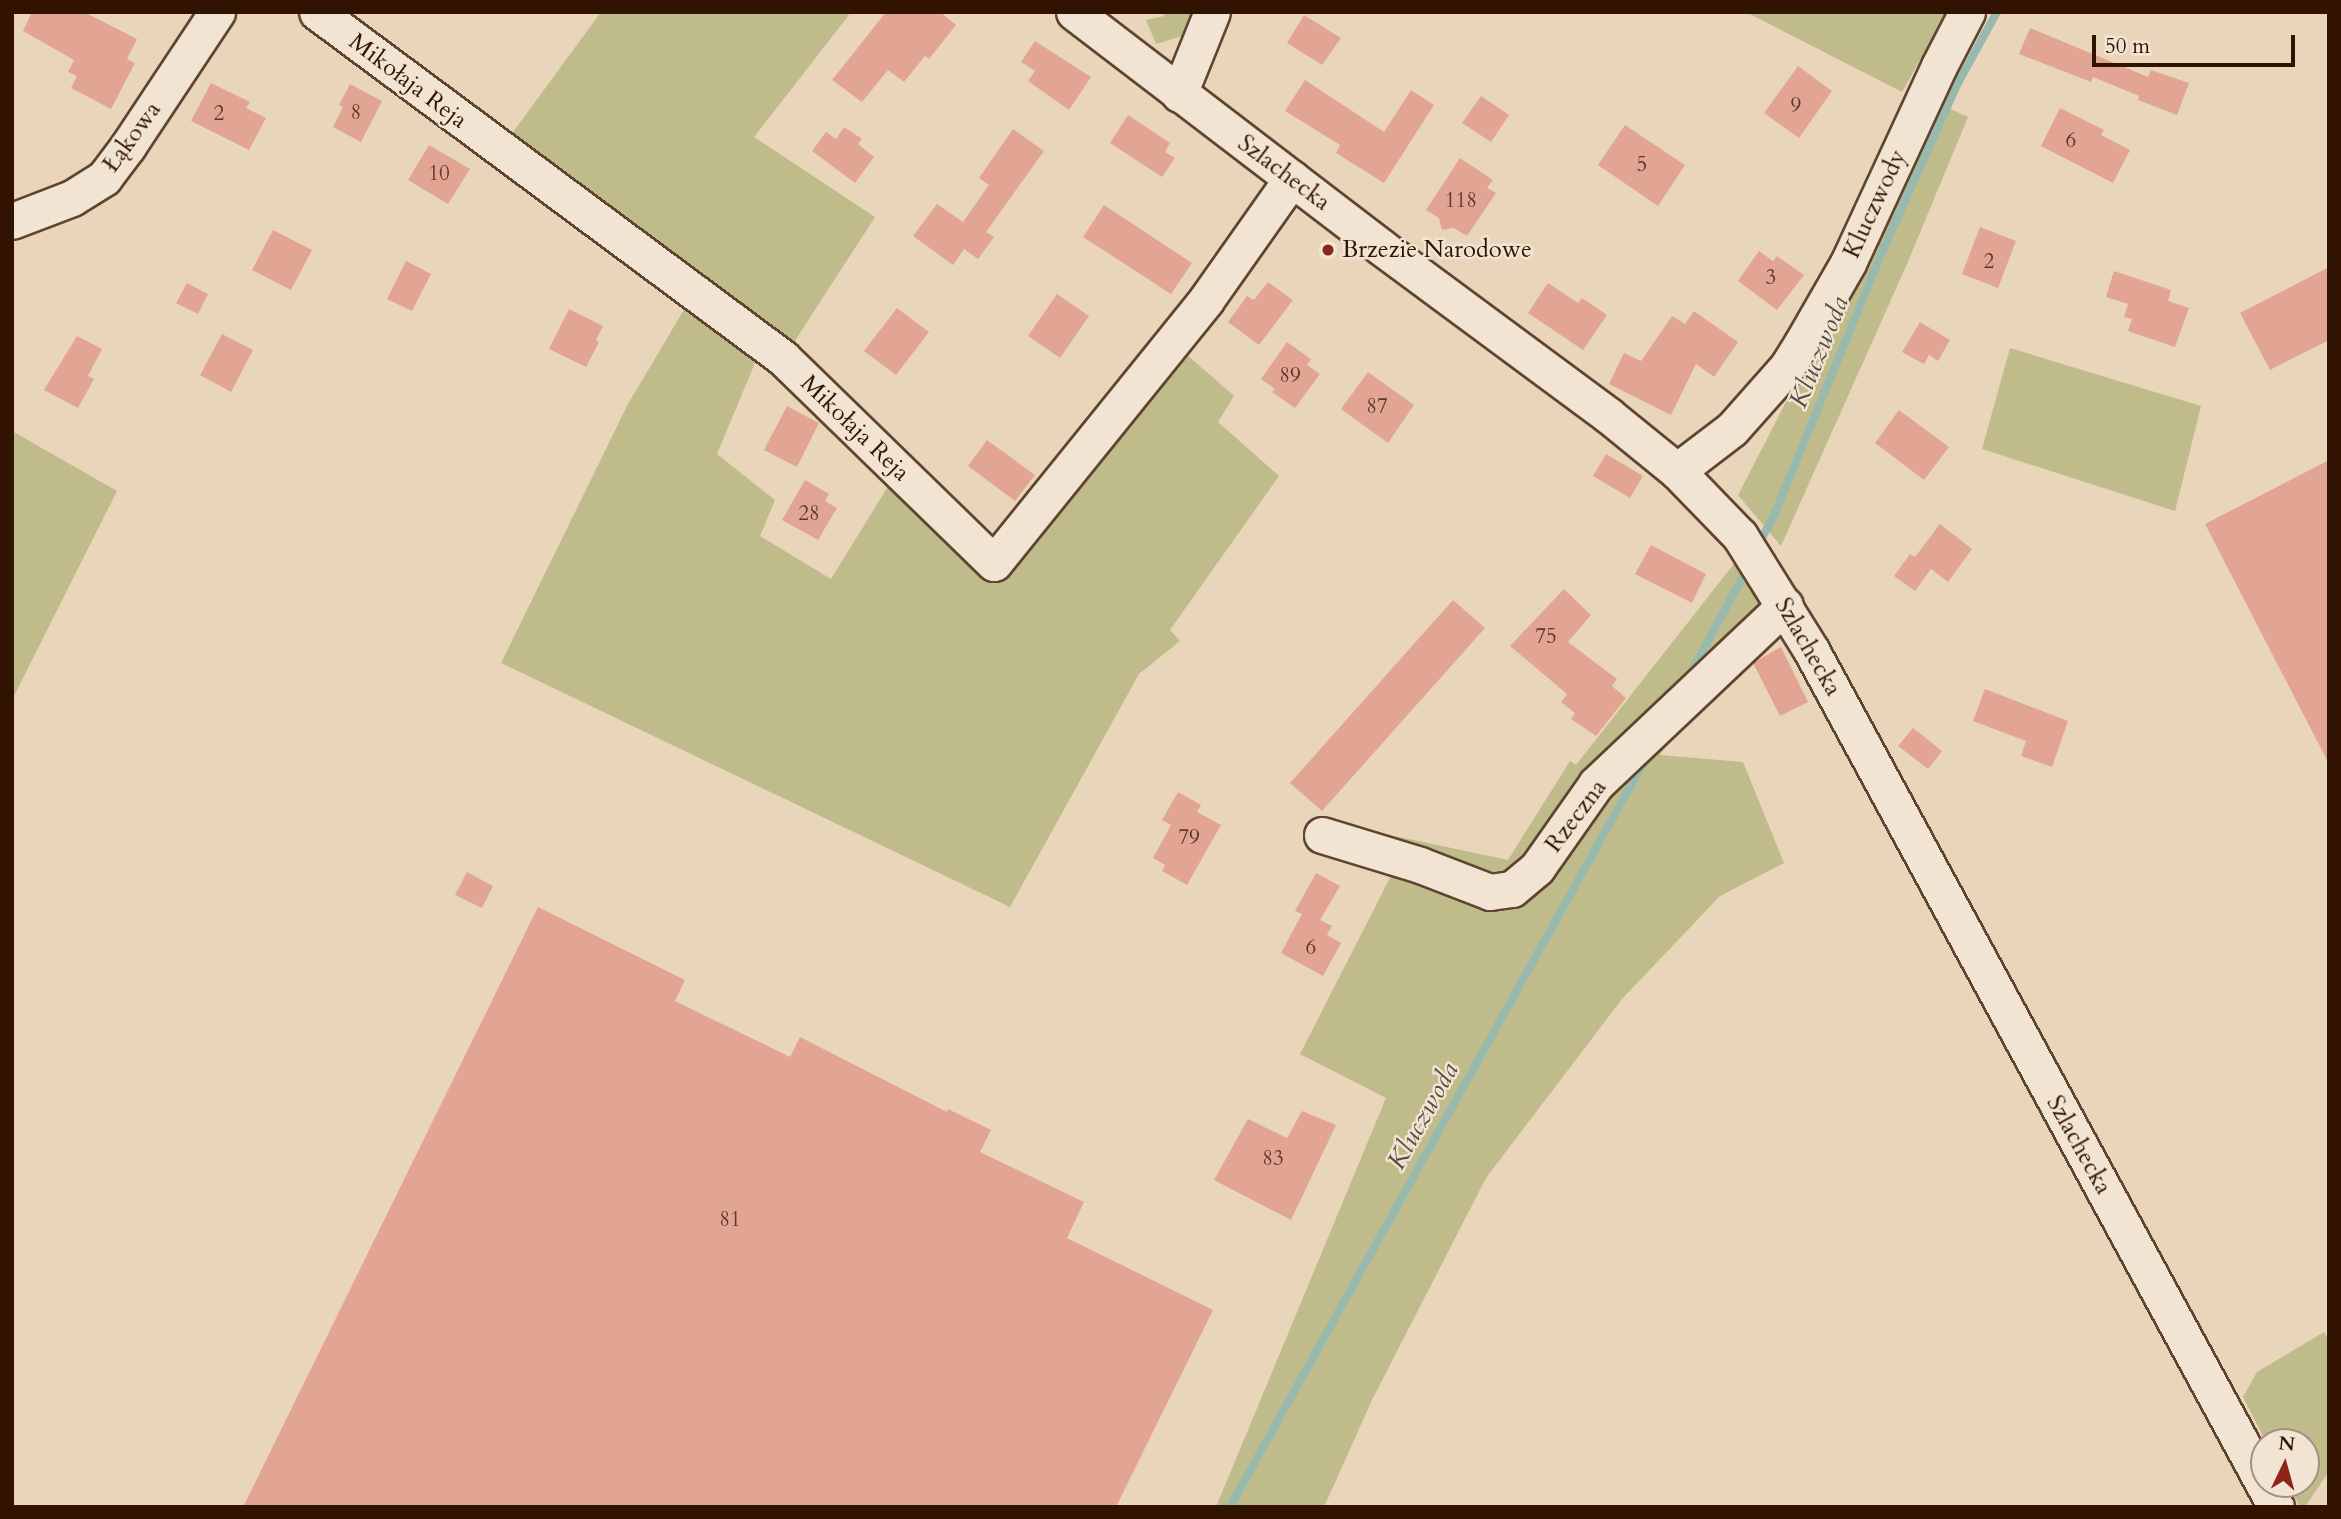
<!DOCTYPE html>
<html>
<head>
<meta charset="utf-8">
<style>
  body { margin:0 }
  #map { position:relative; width:2341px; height:1519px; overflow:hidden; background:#e9d6ba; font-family:Cardo,serif }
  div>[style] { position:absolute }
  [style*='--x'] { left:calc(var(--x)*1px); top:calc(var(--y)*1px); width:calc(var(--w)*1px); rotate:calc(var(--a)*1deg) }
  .green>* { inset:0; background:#bfbb8a }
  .stream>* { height:8px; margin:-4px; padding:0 4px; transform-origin:4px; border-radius:4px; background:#97b9ae }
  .building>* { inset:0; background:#e2a593 }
  .roads { filter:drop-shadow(2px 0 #604430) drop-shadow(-2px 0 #604430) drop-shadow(0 2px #604430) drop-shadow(0 -2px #604430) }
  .minor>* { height:35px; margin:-17.5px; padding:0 17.5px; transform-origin:17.5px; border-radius:17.5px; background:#f1e4d2 }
  .dots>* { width:19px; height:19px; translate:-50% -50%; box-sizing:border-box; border:4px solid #f1e4d2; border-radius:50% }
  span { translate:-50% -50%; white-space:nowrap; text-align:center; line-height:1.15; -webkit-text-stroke:5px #f1e4d2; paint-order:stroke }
  .number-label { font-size:21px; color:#5e3826 }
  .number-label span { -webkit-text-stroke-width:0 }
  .street-label { font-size:24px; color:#321302 }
  .poi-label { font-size:24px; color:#321302 }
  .left { translate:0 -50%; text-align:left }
  .water-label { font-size:26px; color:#554d3e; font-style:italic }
  .frame { position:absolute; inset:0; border:14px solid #321302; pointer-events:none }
  .north { position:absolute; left:2250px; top:1428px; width:70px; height:70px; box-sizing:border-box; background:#f1e4d2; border:2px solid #a5907f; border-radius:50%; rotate:5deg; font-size:19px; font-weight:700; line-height:28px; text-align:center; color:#321302 }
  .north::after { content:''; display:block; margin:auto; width:24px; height:32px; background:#8f2418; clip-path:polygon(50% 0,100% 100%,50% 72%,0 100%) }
  .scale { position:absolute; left:2092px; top:35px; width:203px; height:32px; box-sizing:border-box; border:4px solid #321302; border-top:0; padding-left:9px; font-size:21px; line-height:24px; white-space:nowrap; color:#321302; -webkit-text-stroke:5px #f1e4d2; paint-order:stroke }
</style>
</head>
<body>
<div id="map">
  <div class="green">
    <i style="clip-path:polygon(601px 12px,845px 12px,849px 15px,754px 137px,875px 217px,791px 347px,505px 143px)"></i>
    <i style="clip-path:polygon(1166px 12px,1197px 12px,1189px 34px,1156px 44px,1146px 20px,1164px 16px)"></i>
    <i style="clip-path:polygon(1746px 12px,1947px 12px,1902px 92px)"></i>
    <i style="clip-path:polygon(1940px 104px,1968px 117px,1907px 264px,1781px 546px,1738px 495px)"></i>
    <i style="clip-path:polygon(688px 303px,760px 351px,717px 454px,775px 500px,760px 536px,831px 579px,892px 480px,992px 570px,1178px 347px,1234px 396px,1218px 422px,1279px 476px,1170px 630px,1180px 641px,1139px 674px,1010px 907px,501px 663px,628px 404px)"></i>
    <i style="clip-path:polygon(2010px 348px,2201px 406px,2175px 511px,1982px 449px)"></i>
    <i style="clip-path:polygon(12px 431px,117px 491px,12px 700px)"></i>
    <i style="clip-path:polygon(1737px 560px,1766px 607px,1518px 872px,1481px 875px,1324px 821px,1508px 860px,1570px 761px,1576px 765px)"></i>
    <i style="clip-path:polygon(1688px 714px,1660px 755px,1743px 762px,1784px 863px,1720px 896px,1622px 999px,1486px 1178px,1372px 1400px,1324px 1507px,1216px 1507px,1386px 1098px,1300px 1054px,1395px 868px,1525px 905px,1623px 771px)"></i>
    <i style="clip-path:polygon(2324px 1332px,2329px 1340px,2329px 1471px,2305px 1507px,2300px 1507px,2288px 1484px,2306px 1484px,2306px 1442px,2266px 1442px,2243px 1397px,2257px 1372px)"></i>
  </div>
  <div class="stream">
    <i style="--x:1758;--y:546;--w:37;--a:-63"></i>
    <i style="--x:1775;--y:513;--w:292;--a:-67.7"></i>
    <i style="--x:1886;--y:243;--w:175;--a:-65.8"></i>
    <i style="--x:1958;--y:83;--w:81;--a:-61.2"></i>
    <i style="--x:1689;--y:676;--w:124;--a:-61.6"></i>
    <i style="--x:1230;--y:1507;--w:857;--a:-60.95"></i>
  </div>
  <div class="building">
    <i style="clip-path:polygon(32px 12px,84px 12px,137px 39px,127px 59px,135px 63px,111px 109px,71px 88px,77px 76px,68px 72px,74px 60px,23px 31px)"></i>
    <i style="clip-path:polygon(886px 12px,940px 12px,956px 25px,929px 59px,925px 56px,904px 82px,888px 70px,862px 102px,832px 80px)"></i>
    <i style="clip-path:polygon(1304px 15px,1341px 38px,1322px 65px,1287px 43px)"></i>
    <i style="clip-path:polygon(2030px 28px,2148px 77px,2151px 70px,2189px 83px,2177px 115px,2138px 100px,2139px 96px,2093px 77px,2091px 82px,2019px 54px)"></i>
    <i style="clip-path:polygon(1035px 41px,1091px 77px,1069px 110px,1028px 81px,1035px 71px,1021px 62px)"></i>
    <i style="clip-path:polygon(1798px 66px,1832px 91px,1799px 138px,1764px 113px)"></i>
    <i style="clip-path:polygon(1305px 80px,1384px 132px,1411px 90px,1434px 105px,1384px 183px,1336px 153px,1340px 145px,1285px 111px)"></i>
    <i style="clip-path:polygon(211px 83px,250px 102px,246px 108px,266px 118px,249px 150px,191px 121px)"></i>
    <i style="clip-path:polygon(350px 84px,382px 101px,361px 142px,333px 127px,343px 107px,339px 105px)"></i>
    <i style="clip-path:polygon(1481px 96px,1509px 115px,1491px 142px,1462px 123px)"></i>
    <i style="clip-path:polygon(2060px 108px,2104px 130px,2101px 135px,2130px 150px,2113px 183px,2041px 146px)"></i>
    <i style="clip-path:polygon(1128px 115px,1170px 143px,1165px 152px,1175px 158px,1162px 177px,1110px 143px)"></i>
    <i style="clip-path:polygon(1625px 125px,1685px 165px,1658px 206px,1598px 165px)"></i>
    <i style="clip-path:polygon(844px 127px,862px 139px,858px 144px,874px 157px,855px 183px,812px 151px,826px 132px,836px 139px)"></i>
    <i style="clip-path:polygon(1013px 129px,1044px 151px,986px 232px,994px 237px,978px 259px,964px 249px,953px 265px,913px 236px,937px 204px,963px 222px,989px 185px,979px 178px)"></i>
    <i style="clip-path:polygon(429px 145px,470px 169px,448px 204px,408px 180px)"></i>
    <i style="clip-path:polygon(1460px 158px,1493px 180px,1487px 188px,1496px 193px,1467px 236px,1454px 228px,1442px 230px,1439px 218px,1426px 210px)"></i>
    <i style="clip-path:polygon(1104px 205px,1192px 263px,1171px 294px,1083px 237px)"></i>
    <i style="clip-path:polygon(1980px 227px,2016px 241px,1998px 288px,1962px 274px)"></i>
    <i style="clip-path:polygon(273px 230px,312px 250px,291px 290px,252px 270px)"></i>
    <i style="clip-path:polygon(1759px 251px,1773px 261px,1777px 256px,1804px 275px,1777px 310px,1738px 281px)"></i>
    <i style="clip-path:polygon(406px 261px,431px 274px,412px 311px,387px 299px)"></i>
    <i style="clip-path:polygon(2329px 267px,2329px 340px,2270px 370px,2240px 313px)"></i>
    <i style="clip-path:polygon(2114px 271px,2171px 290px,2168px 301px,2189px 308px,2175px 347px,2128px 331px,2132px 319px,2124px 317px,2128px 304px,2106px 297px)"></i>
    <i style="clip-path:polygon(1268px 282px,1293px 300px,1259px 345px,1228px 322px,1247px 296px,1254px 300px)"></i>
    <i style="clip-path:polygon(187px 283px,208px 294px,198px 314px,176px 303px)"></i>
    <i style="clip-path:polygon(1548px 283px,1578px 303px,1582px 298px,1607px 315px,1583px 350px,1528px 313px)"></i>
    <i style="clip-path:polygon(1057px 294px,1089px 316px,1060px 358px,1028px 336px)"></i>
    <i style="clip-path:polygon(897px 308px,929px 332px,896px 375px,864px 351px)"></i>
    <i style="clip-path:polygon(569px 309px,603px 326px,596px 340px,599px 342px,586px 367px,549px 349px)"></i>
    <i style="clip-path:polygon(1694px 311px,1738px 342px,1714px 377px,1696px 364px,1671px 415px,1609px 384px,1624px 353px,1641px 361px,1672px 316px,1685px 324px)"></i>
    <i style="clip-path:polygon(1920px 322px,1950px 340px,1938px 361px,1929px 355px,1924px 364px,1902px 352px)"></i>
    <i style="clip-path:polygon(222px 334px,253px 350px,231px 392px,200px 375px)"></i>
    <i style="clip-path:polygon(77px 336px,102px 349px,88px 376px,94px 379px,78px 408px,44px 390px)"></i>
    <i style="clip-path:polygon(1287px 342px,1311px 359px,1307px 365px,1320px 374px,1295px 408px,1272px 392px,1275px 389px,1261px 379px)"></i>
    <i style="clip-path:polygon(1368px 372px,1414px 405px,1388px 443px,1341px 409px)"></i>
    <i style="clip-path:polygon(787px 406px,819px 423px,797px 467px,764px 450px)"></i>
    <i style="clip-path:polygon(1899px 410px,1949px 447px,1924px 480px,1875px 443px)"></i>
    <i style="clip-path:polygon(987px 440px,1035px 475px,1015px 501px,968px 466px)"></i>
    <i style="clip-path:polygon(1606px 454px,1643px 476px,1630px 498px,1593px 476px)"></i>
    <i style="clip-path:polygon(2329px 460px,2329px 764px,2205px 524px)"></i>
    <i style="clip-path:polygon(805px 480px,829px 494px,825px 501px,837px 508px,818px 540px,782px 520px)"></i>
    <i style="clip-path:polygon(1940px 524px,1972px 549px,1948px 582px,1931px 569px,1915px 591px,1894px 576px,1910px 554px,1915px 557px)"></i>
    <i style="clip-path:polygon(1651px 545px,1706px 574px,1692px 603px,1635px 574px)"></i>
    <i style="clip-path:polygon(1564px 589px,1591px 615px,1568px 642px,1617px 679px,1612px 686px,1626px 698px,1596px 736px,1571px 719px,1575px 713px,1561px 702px,1567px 694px,1510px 646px)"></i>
    <i style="clip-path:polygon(1453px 600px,1485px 628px,1322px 811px,1290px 783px)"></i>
    <i style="clip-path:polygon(1781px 647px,1808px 702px,1780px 716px,1753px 663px)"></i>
    <i style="clip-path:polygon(1985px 689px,2068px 721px,2052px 767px,2021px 756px,2026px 741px,1973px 721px)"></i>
    <i style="clip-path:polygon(1913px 728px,1942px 751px,1928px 769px,1898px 746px)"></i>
    <i style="clip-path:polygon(1178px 792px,1201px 805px,1197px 812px,1221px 825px,1187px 885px,1162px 871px,1165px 865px,1153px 858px,1171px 825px,1162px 820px)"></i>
    <i style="clip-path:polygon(467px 872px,493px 886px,482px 908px,455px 895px)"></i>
    <i style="clip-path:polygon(1316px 873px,1340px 886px,1320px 920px,1332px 926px,1327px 935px,1341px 943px,1323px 976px,1281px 953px,1302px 914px,1295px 911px)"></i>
    <i style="clip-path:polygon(538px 907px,685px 980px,675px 1001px,790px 1057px,800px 1037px,947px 1112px,948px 1109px,991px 1130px,980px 1152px,1084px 1202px,1067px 1238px,1213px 1310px,1116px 1507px,243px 1507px)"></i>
    <i style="clip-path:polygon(1302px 1111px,1336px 1125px,1291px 1220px,1214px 1180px,1248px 1119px,1287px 1138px)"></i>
  </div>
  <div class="roads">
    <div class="minor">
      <i style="--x:317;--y:12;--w:580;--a:36.59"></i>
      <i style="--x:783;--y:358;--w:294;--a:44.2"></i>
      <i style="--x:994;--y:563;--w:338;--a:-51.1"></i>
      <i style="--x:1206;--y:300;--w:149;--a:-54.8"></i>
      <i style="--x:1074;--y:12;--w:387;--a:37.4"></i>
      <i style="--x:1381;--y:247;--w:282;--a:36.5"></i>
      <i style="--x:1608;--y:415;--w:89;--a:39.1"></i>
      <i style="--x:1677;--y:471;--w:91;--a:45.9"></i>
      <i style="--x:1740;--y:536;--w:134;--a:58.1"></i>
      <i style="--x:1811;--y:650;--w:975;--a:61.52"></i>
      <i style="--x:1179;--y:94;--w:88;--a:-68.1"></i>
      <i style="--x:12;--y:221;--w:64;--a:-21"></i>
      <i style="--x:72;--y:198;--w:38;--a:-32"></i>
      <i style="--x:104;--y:178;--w:40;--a:-53"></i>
      <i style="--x:128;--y:146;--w:161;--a:-56.4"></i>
      <i style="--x:1677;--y:471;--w:69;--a:-37.4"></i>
      <i style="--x:1732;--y:429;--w:83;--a:-48.4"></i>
      <i style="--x:1787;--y:367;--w:28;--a:-58"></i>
      <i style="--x:1802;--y:343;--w:92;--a:-60.1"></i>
      <i style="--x:1848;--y:263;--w:217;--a:-65.2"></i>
      <i style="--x:1939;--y:66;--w:61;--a:-62.6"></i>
      <i style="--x:1322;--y:835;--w:102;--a:17"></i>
      <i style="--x:1420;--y:865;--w:75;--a:21.1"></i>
      <i style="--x:1490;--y:892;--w:22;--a:-8"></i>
      <i style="--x:1512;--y:889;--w:33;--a:-40"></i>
      <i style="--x:1537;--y:868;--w:103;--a:-54.9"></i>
      <i style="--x:1596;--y:784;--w:260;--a:-43.4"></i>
    </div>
  </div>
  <div class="dots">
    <i style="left:1328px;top:250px;background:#8f2418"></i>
  </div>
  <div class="number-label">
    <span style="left:1796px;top:106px">9</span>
    <span style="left:356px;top:113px">8</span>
    <span style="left:219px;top:114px">2</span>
    <span style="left:2071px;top:141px">6</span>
    <span style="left:1642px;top:165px">5</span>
    <span style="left:439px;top:174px">10</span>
    <span style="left:1461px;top:201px">118</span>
    <span style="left:1989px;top:262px">2</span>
    <span style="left:1771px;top:278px">3</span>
    <span style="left:1290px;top:376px">89</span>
    <span style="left:1377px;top:407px">87</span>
    <span style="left:809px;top:514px">28</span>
    <span style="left:1546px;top:637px">75</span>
    <span style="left:1189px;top:838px">79</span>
    <span style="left:1311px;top:948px">6</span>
    <span style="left:1273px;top:1159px">83</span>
    <span style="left:730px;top:1220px">81</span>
  </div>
  <div class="street-label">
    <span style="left:408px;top:81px;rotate:37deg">Mikołaja Reja</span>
    <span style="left:132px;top:137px;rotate:-54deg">Łąkowa</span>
    <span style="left:1284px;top:173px;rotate:37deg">Szlachecka</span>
    <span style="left:1875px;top:204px;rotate:-65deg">Kluczwody</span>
    <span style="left:855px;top:428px;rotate:44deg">Mikołaja Reja</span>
    <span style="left:1808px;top:647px;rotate:60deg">Szlachecka</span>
    <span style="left:1576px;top:816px;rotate:-53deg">Rzeczna</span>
    <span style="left:2079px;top:1145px;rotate:61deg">Szlachecka</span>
  </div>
  <div class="poi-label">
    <span class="left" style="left:1342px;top:250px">Brzezie Narodowe</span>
  </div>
  <div class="water-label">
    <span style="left:1819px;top:352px;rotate:-68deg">Kluczwoda</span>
    <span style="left:1423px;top:1116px;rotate:-61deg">Kluczwoda</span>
  </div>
  <div class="frame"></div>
  <div class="north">N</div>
  <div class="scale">50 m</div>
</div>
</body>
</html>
